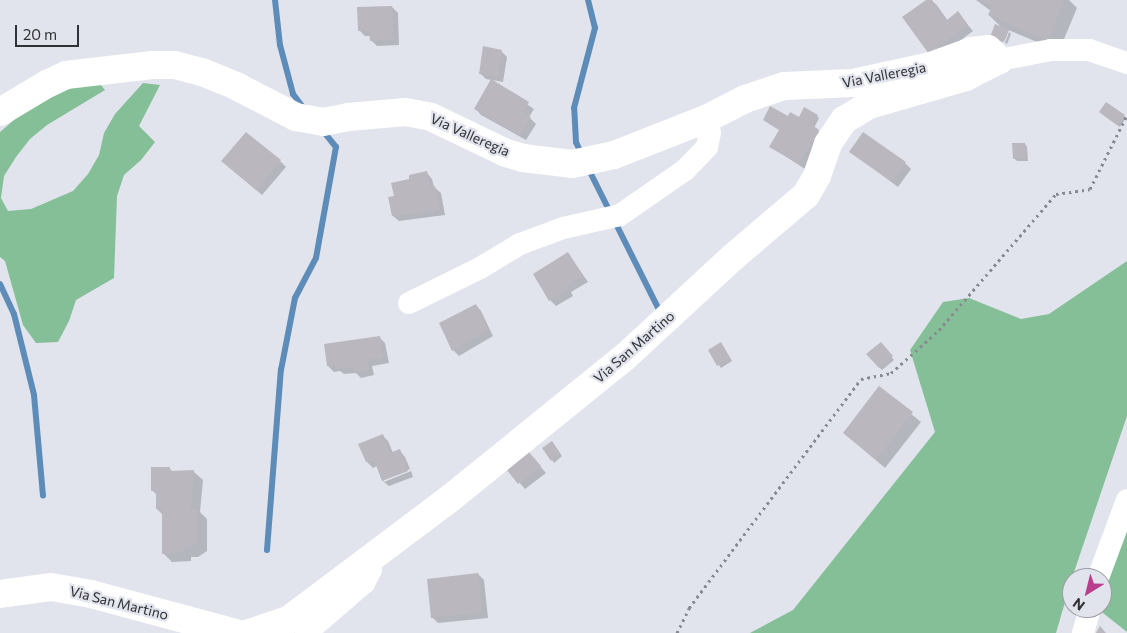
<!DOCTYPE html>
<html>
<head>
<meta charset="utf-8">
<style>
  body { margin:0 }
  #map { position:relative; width:1127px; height:633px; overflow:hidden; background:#e2e4ed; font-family:Commissioner,sans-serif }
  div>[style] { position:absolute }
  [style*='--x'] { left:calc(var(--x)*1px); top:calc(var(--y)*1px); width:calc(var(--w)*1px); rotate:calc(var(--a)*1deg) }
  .forest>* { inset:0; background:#85bf97 }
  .shadow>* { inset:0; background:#0003 }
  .stream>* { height:6px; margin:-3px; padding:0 3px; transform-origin:3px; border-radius:3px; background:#5e8cb9 }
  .building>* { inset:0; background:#bab7bf }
  .path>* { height:3px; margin-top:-1.5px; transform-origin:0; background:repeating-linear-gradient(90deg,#898a90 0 2.5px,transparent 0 6.5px) }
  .minor>* { height:22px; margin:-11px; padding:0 11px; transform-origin:11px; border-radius:11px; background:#fff }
  .tertiary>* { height:28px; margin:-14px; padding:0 14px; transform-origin:14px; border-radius:14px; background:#fff }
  span { translate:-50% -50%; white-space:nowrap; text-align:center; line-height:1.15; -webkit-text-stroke:4.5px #e2e4ed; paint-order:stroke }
  .street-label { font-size:14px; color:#313235 }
  .north { position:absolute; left:1062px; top:568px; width:50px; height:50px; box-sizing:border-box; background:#e2e4ed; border:1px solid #9b9da3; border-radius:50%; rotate:216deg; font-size:14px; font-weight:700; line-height:20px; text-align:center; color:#313235 }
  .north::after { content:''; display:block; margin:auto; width:18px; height:22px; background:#ba3e8e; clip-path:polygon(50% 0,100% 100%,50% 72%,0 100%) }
  .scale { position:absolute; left:15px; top:25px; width:64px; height:22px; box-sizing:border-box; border:2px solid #313235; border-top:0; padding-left:6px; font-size:15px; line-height:18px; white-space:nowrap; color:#313235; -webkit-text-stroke:4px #e2e4ed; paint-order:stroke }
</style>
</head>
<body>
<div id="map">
  <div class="forest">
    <i style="clip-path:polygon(96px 79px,105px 90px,47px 125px,30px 139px,16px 157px,4px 176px,1px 198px,8px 211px,31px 209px,73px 191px,88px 174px,99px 155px,104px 133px,115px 114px,143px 83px,160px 85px,139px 126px,155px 142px,141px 160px,124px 175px,117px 196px,114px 278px,76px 300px,69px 321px,58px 342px,36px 343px,23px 325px,5px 261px,0 257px,0 132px,28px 108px,61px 90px)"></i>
    <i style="clip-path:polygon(1127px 261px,1127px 416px,1072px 578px,1056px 633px,750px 633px,793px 610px,935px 432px,910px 350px,943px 302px,969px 298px,1021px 319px,1049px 314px)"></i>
    <i style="clip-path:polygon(1127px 526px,1127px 632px,1103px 613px,1101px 608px,1102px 590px)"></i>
  </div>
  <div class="shadow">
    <i style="clip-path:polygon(928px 0,936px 4px,948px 21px,958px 13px,973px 31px,935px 59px,904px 18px)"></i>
    <i style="clip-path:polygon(976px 0,1069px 0,1077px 8px,1059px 51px,1006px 29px,1008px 31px,1003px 42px,994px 39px,1003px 29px,989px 15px,991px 11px)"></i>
    <i style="clip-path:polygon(392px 7px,398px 13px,399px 45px,377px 46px,371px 40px,371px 36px,365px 36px,360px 31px)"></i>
    <i style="clip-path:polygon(1009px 32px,1011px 34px,1007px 44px,1005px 43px)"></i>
    <i style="clip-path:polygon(501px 51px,507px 57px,503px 82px,486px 79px,480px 73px)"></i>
    <i style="clip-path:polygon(492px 81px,534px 109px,529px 117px,536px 124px,526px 140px,481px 115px,476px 109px)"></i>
    <i style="clip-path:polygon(1103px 115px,1124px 116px,1126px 118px,1120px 127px)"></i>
    <i style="clip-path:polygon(817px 116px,819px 118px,814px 128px,824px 136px,805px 169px,771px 147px,781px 131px,764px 120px)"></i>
    <i style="clip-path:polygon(1025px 144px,1027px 147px,1028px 161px,1017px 161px,1014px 158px)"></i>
    <i style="clip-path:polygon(862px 160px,905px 163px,911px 169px,898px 187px)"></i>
    <i style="clip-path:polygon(280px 161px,286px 167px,262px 195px,229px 167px)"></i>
    <i style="clip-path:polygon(427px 173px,432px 179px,434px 187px,441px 193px,445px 215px,399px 221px,393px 216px,395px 197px,411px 180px)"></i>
    <i style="clip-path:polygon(568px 253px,588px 282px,571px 292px,573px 296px,556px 306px,550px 300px)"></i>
    <i style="clip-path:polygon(476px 305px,481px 311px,493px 336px,459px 356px,453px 350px)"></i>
    <i style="clip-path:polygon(379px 337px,385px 343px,389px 363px,372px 366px,374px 375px,361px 378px,356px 373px,344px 374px,340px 371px,334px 372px,328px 366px)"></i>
    <i style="clip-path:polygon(723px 346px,732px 361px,721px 368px,709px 350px)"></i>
    <i style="clip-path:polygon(883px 346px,894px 360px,882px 370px,879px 367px)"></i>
    <i style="clip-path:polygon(879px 388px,921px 422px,885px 468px,844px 433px)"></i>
    <i style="clip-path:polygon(383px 436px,388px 441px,393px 453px,400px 451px,405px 457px,410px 469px,384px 479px,384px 482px,377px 466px,373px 468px,367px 462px,360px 444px)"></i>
    <i style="clip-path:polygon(554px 445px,562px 456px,554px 463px,552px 460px)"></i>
    <i style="clip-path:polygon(534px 459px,546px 473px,525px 489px,508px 469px)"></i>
    <i style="clip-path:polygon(169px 468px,173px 472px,194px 472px,203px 480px,200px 512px,207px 519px,207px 551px,198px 557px,191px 557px,191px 561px,172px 562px,163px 553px,163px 515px,157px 509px,157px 495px,153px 491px)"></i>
    <i style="clip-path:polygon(411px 471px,413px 477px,389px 486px,384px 482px)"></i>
    <i style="clip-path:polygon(478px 574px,484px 580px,488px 618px,438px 623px,432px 617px)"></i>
  </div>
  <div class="stream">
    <i style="--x:275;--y:0;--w:45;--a:83.7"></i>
    <i style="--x:280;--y:45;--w:51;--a:75.1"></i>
    <i style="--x:293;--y:94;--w:21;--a:53"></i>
    <i style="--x:582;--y:155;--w:14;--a:-115"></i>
    <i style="--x:576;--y:142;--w:34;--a:-93"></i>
    <i style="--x:574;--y:108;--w:83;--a:-75.3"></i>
    <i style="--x:595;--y:28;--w:29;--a:-104"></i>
    <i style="--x:587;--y:166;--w:159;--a:63.4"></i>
    <i style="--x:0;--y:284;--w:33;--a:65"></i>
    <i style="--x:14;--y:314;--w:83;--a:76.1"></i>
    <i style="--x:34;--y:395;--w:101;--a:84.9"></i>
    <i style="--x:267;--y:550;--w:181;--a:-85.6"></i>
    <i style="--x:281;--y:370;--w:73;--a:-79"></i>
    <i style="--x:295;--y:298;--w:45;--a:-62.3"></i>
    <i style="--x:316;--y:258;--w:113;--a:-79.8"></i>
    <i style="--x:336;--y:147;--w:22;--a:-129"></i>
  </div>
  <div class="building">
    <i style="clip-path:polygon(926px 0,932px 0,947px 20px,958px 11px,968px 25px,929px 54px,902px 17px)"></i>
    <i style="clip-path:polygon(978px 0,1064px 0,1048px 40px,988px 15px,992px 6px)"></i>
    <i style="clip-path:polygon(392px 6px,394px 40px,370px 41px,369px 31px,358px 31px,357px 7px)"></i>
    <i style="clip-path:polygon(995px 24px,1009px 30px,1004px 42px,990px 37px)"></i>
    <i style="clip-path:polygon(483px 46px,502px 50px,498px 77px,479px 74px)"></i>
    <i style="clip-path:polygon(491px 79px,529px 102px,523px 113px,531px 117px,520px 136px,474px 109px)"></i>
    <i style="clip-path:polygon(1106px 102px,1125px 115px,1117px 125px,1099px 112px)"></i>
    <i style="clip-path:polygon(770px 106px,788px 116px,790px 112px,799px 117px,804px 107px,818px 115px,812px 125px,819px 130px,799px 164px,769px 147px,779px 130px,763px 120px)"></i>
    <i style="clip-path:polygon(246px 132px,281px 160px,256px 190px,221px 161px)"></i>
    <i style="clip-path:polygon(863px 132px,906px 162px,892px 182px,849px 152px)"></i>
    <i style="clip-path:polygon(1012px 143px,1025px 143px,1026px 158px,1013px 159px)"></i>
    <i style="clip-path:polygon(427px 171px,430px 187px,435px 186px,440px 210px,392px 216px,388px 197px,394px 196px,391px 183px,409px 179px,409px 175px)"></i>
    <i style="clip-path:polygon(568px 252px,583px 276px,566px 286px,568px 289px,549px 301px,533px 274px)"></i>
    <i style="clip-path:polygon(476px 304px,488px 330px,452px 351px,439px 323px)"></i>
    <i style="clip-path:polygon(380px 336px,383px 358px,367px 360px,369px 370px,354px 373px,353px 367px,337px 369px,336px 365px,327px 366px,324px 344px)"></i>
    <i style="clip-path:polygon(721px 342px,730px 358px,717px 366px,708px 350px)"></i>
    <i style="clip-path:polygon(881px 342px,893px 356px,879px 368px,866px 354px)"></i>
    <i style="clip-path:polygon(879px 386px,913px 412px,876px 460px,843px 433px)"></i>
    <i style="clip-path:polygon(383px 434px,390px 453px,400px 449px,408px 471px,382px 481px,374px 460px,366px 462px,358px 444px)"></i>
    <i style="clip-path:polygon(552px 441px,560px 453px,551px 461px,542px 448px)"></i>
    <i style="clip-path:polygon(528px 451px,541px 466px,518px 484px,506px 469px)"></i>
    <i style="clip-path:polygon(151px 467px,170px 467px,170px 471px,194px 470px,191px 509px,198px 509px,198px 542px,189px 548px,183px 549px,183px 552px,162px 554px,162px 509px,156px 509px,156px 491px,151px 491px)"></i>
    <i style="clip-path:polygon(478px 573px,482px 612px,431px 618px,427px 579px)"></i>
    <i style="clip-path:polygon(1100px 626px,1106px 633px,1096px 633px)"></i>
  </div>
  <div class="path">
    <i style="--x:677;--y:633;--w:28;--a:-64"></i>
    <i style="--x:689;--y:608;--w:286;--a:-53.1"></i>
    <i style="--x:861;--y:379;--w:31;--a:-11"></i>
    <i style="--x:891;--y:373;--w:64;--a:-41.9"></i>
    <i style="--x:939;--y:330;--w:179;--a:-49.3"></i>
    <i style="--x:1056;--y:194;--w:34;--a:-8"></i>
    <i style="--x:1090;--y:189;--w:83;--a:-63.4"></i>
  </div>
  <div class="minor">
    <i style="--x:999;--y:60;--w:53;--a:-10.9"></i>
    <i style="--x:1051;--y:50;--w:38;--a:0"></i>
    <i style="--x:1089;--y:50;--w:40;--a:18.9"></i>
    <i style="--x:409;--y:303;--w:79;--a:-26.2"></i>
    <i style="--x:480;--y:268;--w:47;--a:-31"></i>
    <i style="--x:520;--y:244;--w:46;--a:-20.4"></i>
    <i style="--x:563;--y:228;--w:58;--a:-12.8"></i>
    <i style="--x:620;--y:215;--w:79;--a:-34.7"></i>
    <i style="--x:685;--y:170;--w:32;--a:-46"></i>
    <i style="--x:707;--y:147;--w:14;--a:-78"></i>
    <i style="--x:710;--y:133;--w:15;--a:-106"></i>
    <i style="--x:1098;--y:578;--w:83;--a:-69.6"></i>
    <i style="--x:306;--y:633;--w:77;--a:-40.8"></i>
    <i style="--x:364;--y:583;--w:15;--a:-62"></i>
    <i style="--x:371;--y:570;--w:12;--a:-110"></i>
    <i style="--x:1083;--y:633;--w:26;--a:-74"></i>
  </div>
  <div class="tertiary">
    <i style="--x:0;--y:112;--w:55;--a:-30.8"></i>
    <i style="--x:47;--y:84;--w:21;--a:-25"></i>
    <i style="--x:66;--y:75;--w:87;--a:-6.6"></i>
    <i style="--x:152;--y:65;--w:23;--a:0"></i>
    <i style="--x:175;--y:65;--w:28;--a:15"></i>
    <i style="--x:202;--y:72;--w:37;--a:22"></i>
    <i style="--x:236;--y:86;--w:68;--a:27.3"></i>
    <i style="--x:296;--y:117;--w:27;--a:10"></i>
    <i style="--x:323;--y:122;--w:25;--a:-11"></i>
    <i style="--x:348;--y:117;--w:58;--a:-4.9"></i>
    <i style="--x:406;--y:112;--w:25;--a:11"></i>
    <i style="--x:431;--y:117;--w:83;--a:25.6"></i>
    <i style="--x:506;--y:153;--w:18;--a:16"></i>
    <i style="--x:523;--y:158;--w:49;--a:7"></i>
    <i style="--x:572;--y:164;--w:43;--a:-12.1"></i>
    <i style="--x:614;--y:155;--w:99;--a:-21.4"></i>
    <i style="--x:706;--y:119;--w:44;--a:-27.1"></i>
    <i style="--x:745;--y:99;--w:41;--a:-18.4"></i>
    <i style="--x:784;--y:86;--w:69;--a:-2.5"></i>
    <i style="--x:853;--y:83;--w:80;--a:-12.3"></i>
    <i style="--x:931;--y:66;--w:44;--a:-20.1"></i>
    <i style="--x:972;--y:51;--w:16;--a:-7"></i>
    <i style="--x:988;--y:49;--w:16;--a:45"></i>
    <i style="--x:999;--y:60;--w:37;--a:153"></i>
    <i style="--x:966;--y:77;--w:101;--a:163.9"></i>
    <i style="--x:869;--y:105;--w:29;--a:149"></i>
    <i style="--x:844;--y:120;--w:29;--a:124"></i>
    <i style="--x:828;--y:144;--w:34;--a:109"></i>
    <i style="--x:817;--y:176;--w:22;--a:120"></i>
    <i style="--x:806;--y:195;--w:97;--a:139.6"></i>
    <i style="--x:732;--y:258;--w:144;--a:137.2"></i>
    <i style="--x:626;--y:356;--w:224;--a:141"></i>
    <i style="--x:452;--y:497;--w:205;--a:143.1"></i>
    <i style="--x:288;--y:620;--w:41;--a:161.6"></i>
    <i style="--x:0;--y:594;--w:51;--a:-7.8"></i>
    <i style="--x:51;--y:587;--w:41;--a:9.9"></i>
    <i style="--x:91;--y:594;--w:150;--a:15.1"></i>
  </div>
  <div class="street-label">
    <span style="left:884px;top:75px;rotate:-11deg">Via Valleregia</span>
    <span style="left:470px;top:135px;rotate:24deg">Via Valleregia</span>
    <span style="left:634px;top:347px;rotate:-41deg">Via San Martino</span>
    <span style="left:119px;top:603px;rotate:14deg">Via San Martino</span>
  </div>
  <div class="north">N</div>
  <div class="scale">20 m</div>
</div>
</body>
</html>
